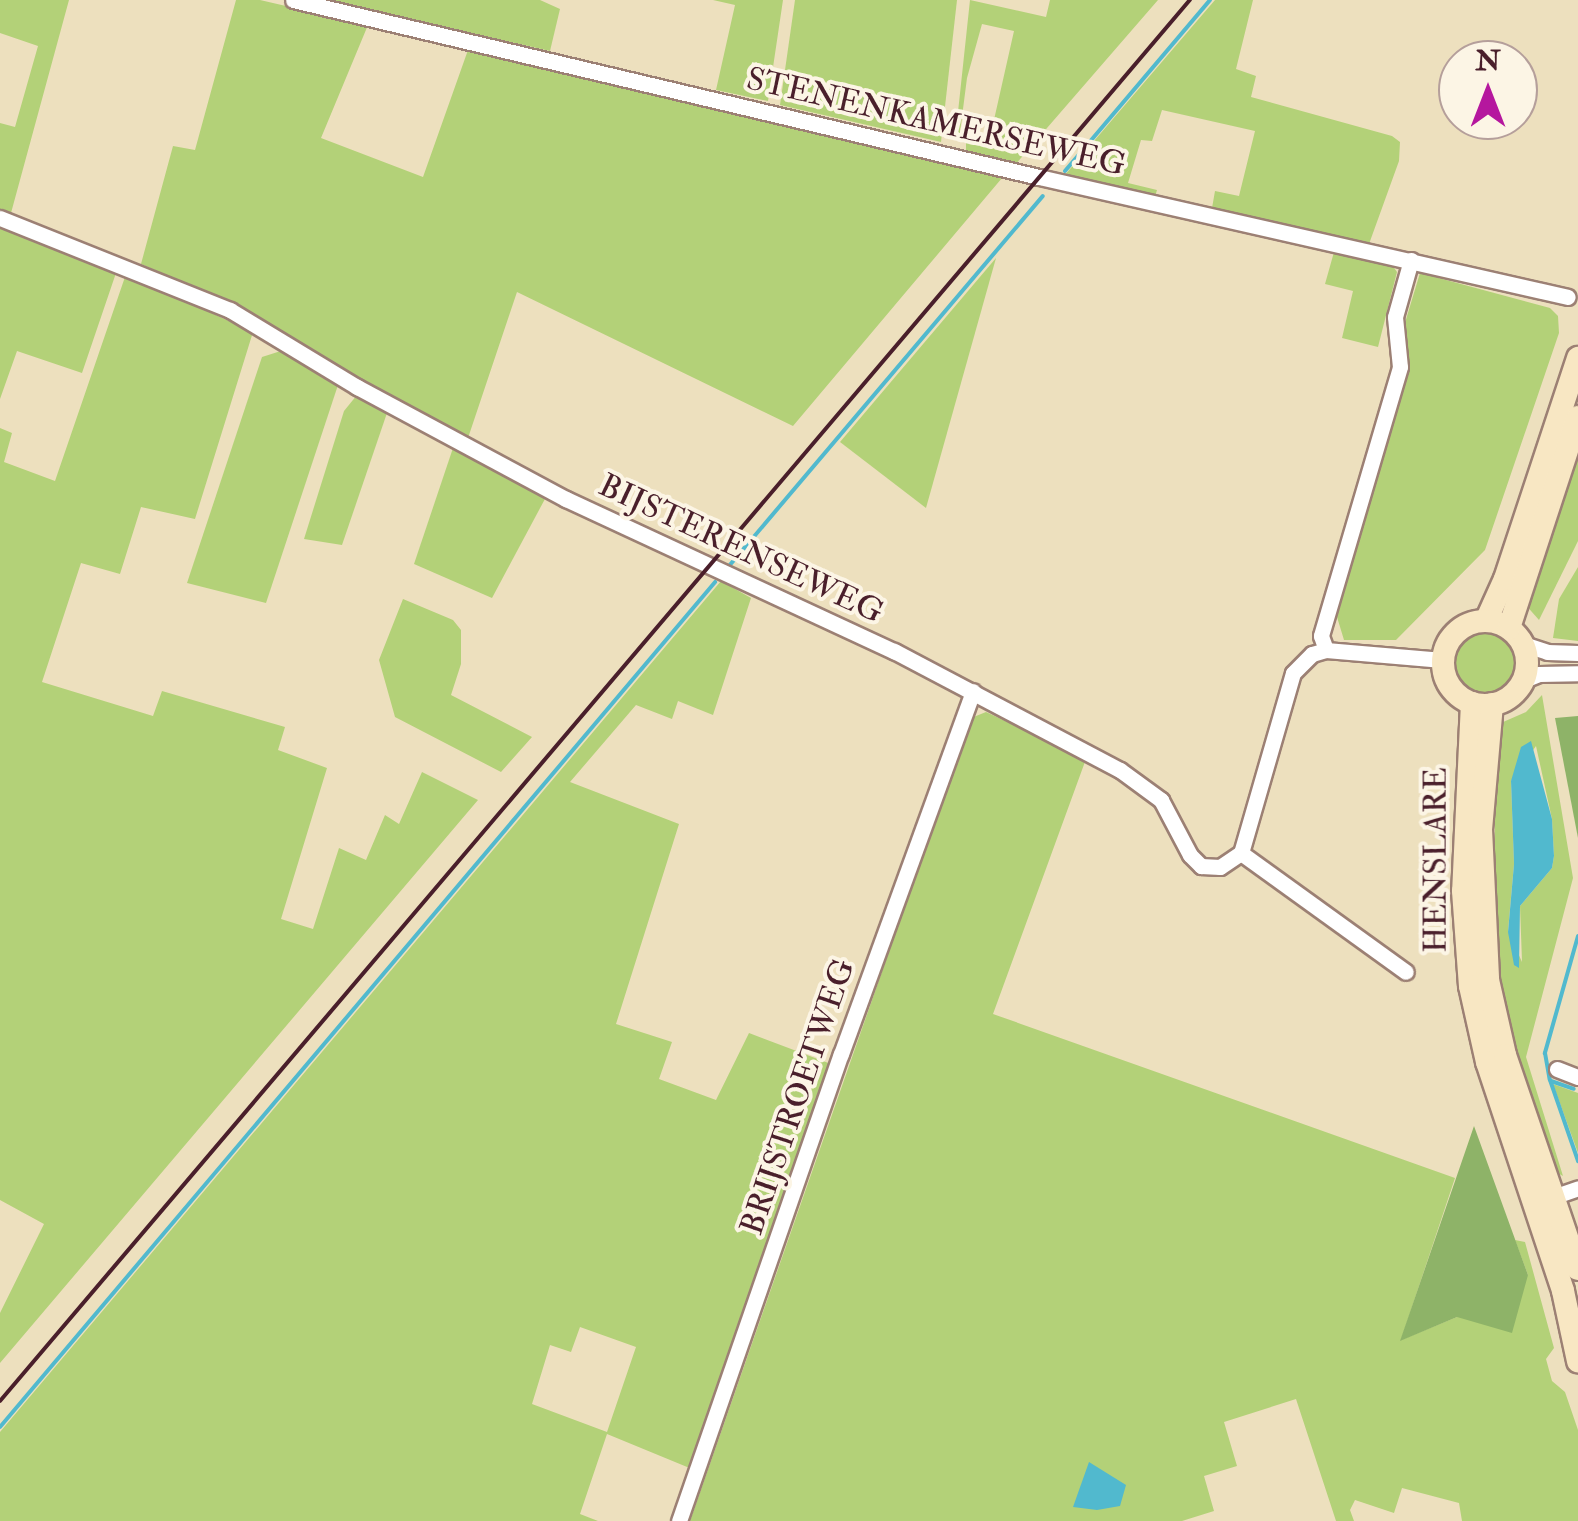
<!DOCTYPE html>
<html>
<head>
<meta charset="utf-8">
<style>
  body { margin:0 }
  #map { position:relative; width:1578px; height:1521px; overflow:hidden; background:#ede0be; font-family:"IM FELL Double Pica",serif }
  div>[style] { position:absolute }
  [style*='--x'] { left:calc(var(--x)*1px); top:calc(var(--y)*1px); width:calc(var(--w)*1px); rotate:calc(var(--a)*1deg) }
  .green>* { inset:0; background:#b3d178 }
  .round { border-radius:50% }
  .forest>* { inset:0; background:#8eb368 }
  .water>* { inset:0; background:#51b9ce }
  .stream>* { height:4px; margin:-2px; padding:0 2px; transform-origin:2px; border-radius:2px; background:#51b9ce }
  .roads { filter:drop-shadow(2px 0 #9c8074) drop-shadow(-2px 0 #9c8074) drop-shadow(0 2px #9c8074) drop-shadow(0 -2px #9c8074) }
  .street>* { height:15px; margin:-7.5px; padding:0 7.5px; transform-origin:7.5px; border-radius:7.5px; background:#fff }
  .secondary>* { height:22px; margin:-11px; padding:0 11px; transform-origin:11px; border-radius:11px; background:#f8e7c3 }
  .secondary>.ring { margin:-11px; padding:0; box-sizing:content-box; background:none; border:22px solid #f8e7c3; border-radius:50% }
  .rail>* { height:4px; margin:-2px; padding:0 2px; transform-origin:2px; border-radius:2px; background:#4a1f2b }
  span { translate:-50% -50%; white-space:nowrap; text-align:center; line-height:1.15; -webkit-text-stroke:8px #fcf5e5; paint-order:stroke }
  .street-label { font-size:32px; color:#4a1f2b }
  .north { position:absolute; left:1438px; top:40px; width:100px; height:100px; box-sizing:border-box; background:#fcf5e5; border:2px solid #b59f9b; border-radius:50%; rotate:0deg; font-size:28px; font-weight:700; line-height:40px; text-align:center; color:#4a1f2b }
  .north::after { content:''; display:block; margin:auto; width:35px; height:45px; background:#b5179e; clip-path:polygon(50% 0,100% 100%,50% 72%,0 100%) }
</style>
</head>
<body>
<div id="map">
  <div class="green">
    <i style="clip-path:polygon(0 0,69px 0,11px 213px,0 209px,0 123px,15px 127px,38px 46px,0 33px)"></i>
    <i style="clip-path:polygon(236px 0,260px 0,368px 25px,321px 138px,423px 177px,468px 50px,1002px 178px,793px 426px,517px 292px,468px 438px,352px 379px,237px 306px,141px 264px,173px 146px,195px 150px)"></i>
    <i style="clip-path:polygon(325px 0,540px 0,560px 9px,550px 51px)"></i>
    <i style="clip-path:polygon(713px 0,783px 0,768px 101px,716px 90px,735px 5px)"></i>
    <i style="clip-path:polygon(795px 0,957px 0,941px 142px,780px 105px)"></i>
    <i style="clip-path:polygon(970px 0,1046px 17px,1050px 0,1158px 0,1015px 165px,966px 152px,966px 138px,989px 142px,1014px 31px,982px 24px,967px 78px,959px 140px,955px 140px)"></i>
    <i style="clip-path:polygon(1215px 0,1253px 0,1236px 69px,1256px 76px,1251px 97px,1392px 136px,1400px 142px,1399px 161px,1369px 244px,1212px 208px,1215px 191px,1239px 196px,1255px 131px,1162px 110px,1152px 141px,1141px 140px,1128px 183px,1157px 190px,1155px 197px,1064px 176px)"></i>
    <i style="clip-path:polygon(0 226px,117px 270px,82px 373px,17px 351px,0 399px)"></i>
    <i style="clip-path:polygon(1334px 252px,1392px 265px,1397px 272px,1378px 347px,1342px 338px,1353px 291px,1325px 284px)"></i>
    <i style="clip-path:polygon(996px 258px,926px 508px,840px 442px)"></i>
    <i style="clip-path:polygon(1420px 273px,1550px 308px,1558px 316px,1559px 333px,1485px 550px,1396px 640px,1344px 640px,1337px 617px,1409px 368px,1404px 326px)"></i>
    <i style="clip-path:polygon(126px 274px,253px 332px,195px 519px,141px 507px,120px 574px,81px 563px,42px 682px,153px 716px,162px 691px,285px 727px,278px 750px,327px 768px,281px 919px,313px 929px,339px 848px,366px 860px,385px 815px,399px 824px,422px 772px,478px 800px,0 1363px,0 1313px,44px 1224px,0 1200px,0 428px,12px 433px,4px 462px,55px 481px)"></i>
    <i style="clip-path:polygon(284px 350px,338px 385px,266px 603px,187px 583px,262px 357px)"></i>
    <i style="clip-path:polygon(357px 395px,388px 410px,342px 545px,304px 539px,344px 411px)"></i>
    <i style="clip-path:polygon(1578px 441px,1578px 541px,1539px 620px,1524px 603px)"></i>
    <i style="clip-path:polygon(454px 445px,546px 497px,492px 598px,414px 564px)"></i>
    <i style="clip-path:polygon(1578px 567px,1578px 641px,1553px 638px,1559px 599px)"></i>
    <i style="clip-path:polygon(evenodd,721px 581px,751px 598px,713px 715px,678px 701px,672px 719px,636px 705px,570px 782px,679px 824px,616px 1024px,672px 1042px,659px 1079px,716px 1100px,749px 1033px,831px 1064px,692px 1469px,607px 1434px,580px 1514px,598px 1521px,0 1521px,0 1432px,721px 581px,580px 1327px,636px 1347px,607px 1432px,532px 1404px,550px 1345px,571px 1352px,580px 1327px)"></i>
    <i style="clip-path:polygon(403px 599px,453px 620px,461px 630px,461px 664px,451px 695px,532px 737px,501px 772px,395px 717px,379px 660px)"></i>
    <i class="round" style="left:1452px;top:628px;width:66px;height:66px"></i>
    <i style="clip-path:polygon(evenodd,1542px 695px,1573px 878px,1526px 1057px,1563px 1176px,1554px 1171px,1496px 994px,1494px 726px,1526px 712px,1542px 695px,1536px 746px,1552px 819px,1554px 856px,1552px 868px,1520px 906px,1522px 962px,1508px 931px,1514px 864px,1511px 781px,1536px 746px)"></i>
    <i style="clip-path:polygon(986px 712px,1086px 759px,993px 1014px,1455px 1178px,1401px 1340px,1457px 1317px,1528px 1275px,1515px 1240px,1525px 1242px,1554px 1348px,1546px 1359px,1552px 1381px,1565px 1392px,1578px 1430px,1578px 1521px,1462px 1521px,1459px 1503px,1402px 1488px,1394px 1513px,1355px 1500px,1350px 1510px,1354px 1521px,1336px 1521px,1296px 1399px,1224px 1422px,1237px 1466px,1204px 1476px,1214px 1511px,1182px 1521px,690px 1521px,965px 734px,971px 718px)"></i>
    <i style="clip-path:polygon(1553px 1084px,1578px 1093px,1578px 1153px)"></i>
  </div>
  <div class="forest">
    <i style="clip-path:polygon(1578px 716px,1578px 838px,1555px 718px)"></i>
    <i style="clip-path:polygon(1474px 1126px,1528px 1275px,1512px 1333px,1457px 1317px,1400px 1341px)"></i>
  </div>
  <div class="water">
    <i style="clip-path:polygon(1531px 741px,1552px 819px,1554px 856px,1552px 868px,1520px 906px,1519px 968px,1514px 965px,1508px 932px,1514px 864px,1511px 781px,1521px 747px)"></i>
    <i style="clip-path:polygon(1089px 1462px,1126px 1485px,1120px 1506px,1097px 1510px,1073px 1507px)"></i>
  </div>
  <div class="stream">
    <i style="--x:1065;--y:171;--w:224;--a:-49.7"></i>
    <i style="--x:729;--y:566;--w:485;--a:-49.7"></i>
    <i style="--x:1578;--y:936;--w:122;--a:105.8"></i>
    <i style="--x:1545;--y:1053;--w:27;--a:80"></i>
    <i style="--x:1550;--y:1080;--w:86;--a:70.9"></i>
    <i style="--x:1551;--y:1081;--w:24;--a:19"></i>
    <i style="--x:0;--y:1427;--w:1107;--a:-49.76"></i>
  </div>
  <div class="roads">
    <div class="street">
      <i style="--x:293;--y:0;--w:767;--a:13.35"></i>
      <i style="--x:1039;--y:177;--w:542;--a:12.78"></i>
      <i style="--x:0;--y:218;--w:248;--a:21.8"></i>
      <i style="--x:230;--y:310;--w:149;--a:31.2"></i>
      <i style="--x:357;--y:387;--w:237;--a:28.2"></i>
      <i style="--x:566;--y:499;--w:362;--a:24.9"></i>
      <i style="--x:894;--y:651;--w:255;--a:27.8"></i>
      <i style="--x:1120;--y:770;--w:51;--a:36.2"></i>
      <i style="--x:1161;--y:800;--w:62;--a:62.2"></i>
      <i style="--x:1190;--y:855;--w:16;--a:45"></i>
      <i style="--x:1201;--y:866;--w:19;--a:3"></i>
      <i style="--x:1220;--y:867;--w:25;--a:-34"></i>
      <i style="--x:1411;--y:260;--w:59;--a:105.7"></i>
      <i style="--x:1395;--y:317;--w:50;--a:84.3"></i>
      <i style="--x:1400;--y:367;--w:280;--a:106.4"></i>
      <i style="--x:1321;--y:636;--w:15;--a:70"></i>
      <i style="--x:1326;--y:650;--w:117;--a:4.9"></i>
      <i style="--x:1523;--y:644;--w:25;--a:18"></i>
      <i style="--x:1547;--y:652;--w:31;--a:2"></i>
      <i style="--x:1524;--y:680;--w:16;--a:-22"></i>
      <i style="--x:1539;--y:674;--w:39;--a:-1"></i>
      <i style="--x:1241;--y:853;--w:187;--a:-73.9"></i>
      <i style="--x:1293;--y:673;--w:27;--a:-45"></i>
      <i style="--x:1312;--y:654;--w:15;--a:-16"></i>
      <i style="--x:1241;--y:853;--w:203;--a:35.8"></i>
      <i style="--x:1557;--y:1069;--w:22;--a:21"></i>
      <i style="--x:1544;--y:1200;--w:36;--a:-19"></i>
      <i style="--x:679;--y:1521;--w:494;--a:-70.9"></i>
      <i style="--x:841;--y:1054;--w:386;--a:-70"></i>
    </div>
    <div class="secondary">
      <i style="--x:1486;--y:621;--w:46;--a:-65.7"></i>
      <i style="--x:1505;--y:579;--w:233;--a:-71.7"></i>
      <i class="ring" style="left:1443px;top:621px;width:62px;height:62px"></i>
      <i style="--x:1509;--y:628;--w:222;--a:-71.9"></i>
      <i style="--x:1472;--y:703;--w:188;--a:92.7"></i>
      <i style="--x:1463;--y:891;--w:95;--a:85.8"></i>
      <i style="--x:1470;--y:986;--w:78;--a:77.4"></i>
      <i style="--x:1487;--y:1062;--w:241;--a:71.6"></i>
      <i style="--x:1563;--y:1291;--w:72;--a:77.9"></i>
      <i style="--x:1492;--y:704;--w:125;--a:95"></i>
      <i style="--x:1481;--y:829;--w:151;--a:87.3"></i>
      <i style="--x:1488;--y:980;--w:77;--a:77.2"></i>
      <i style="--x:1505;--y:1055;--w:226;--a:71.2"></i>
    </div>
  </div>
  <div class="rail">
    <i style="--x:0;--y:1401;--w:1838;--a:-49.66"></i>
  </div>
  <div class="street-label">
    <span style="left:936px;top:122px;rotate:13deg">STENENKAMERSEWEG</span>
    <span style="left:741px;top:549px;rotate:25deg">BIJSTERENSEWEG</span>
    <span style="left:1436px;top:860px;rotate:-90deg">HENSLARE</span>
    <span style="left:798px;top:1097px;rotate:-71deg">BRIJSTROETWEG</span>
  </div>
  <div class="north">N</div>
</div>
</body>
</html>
